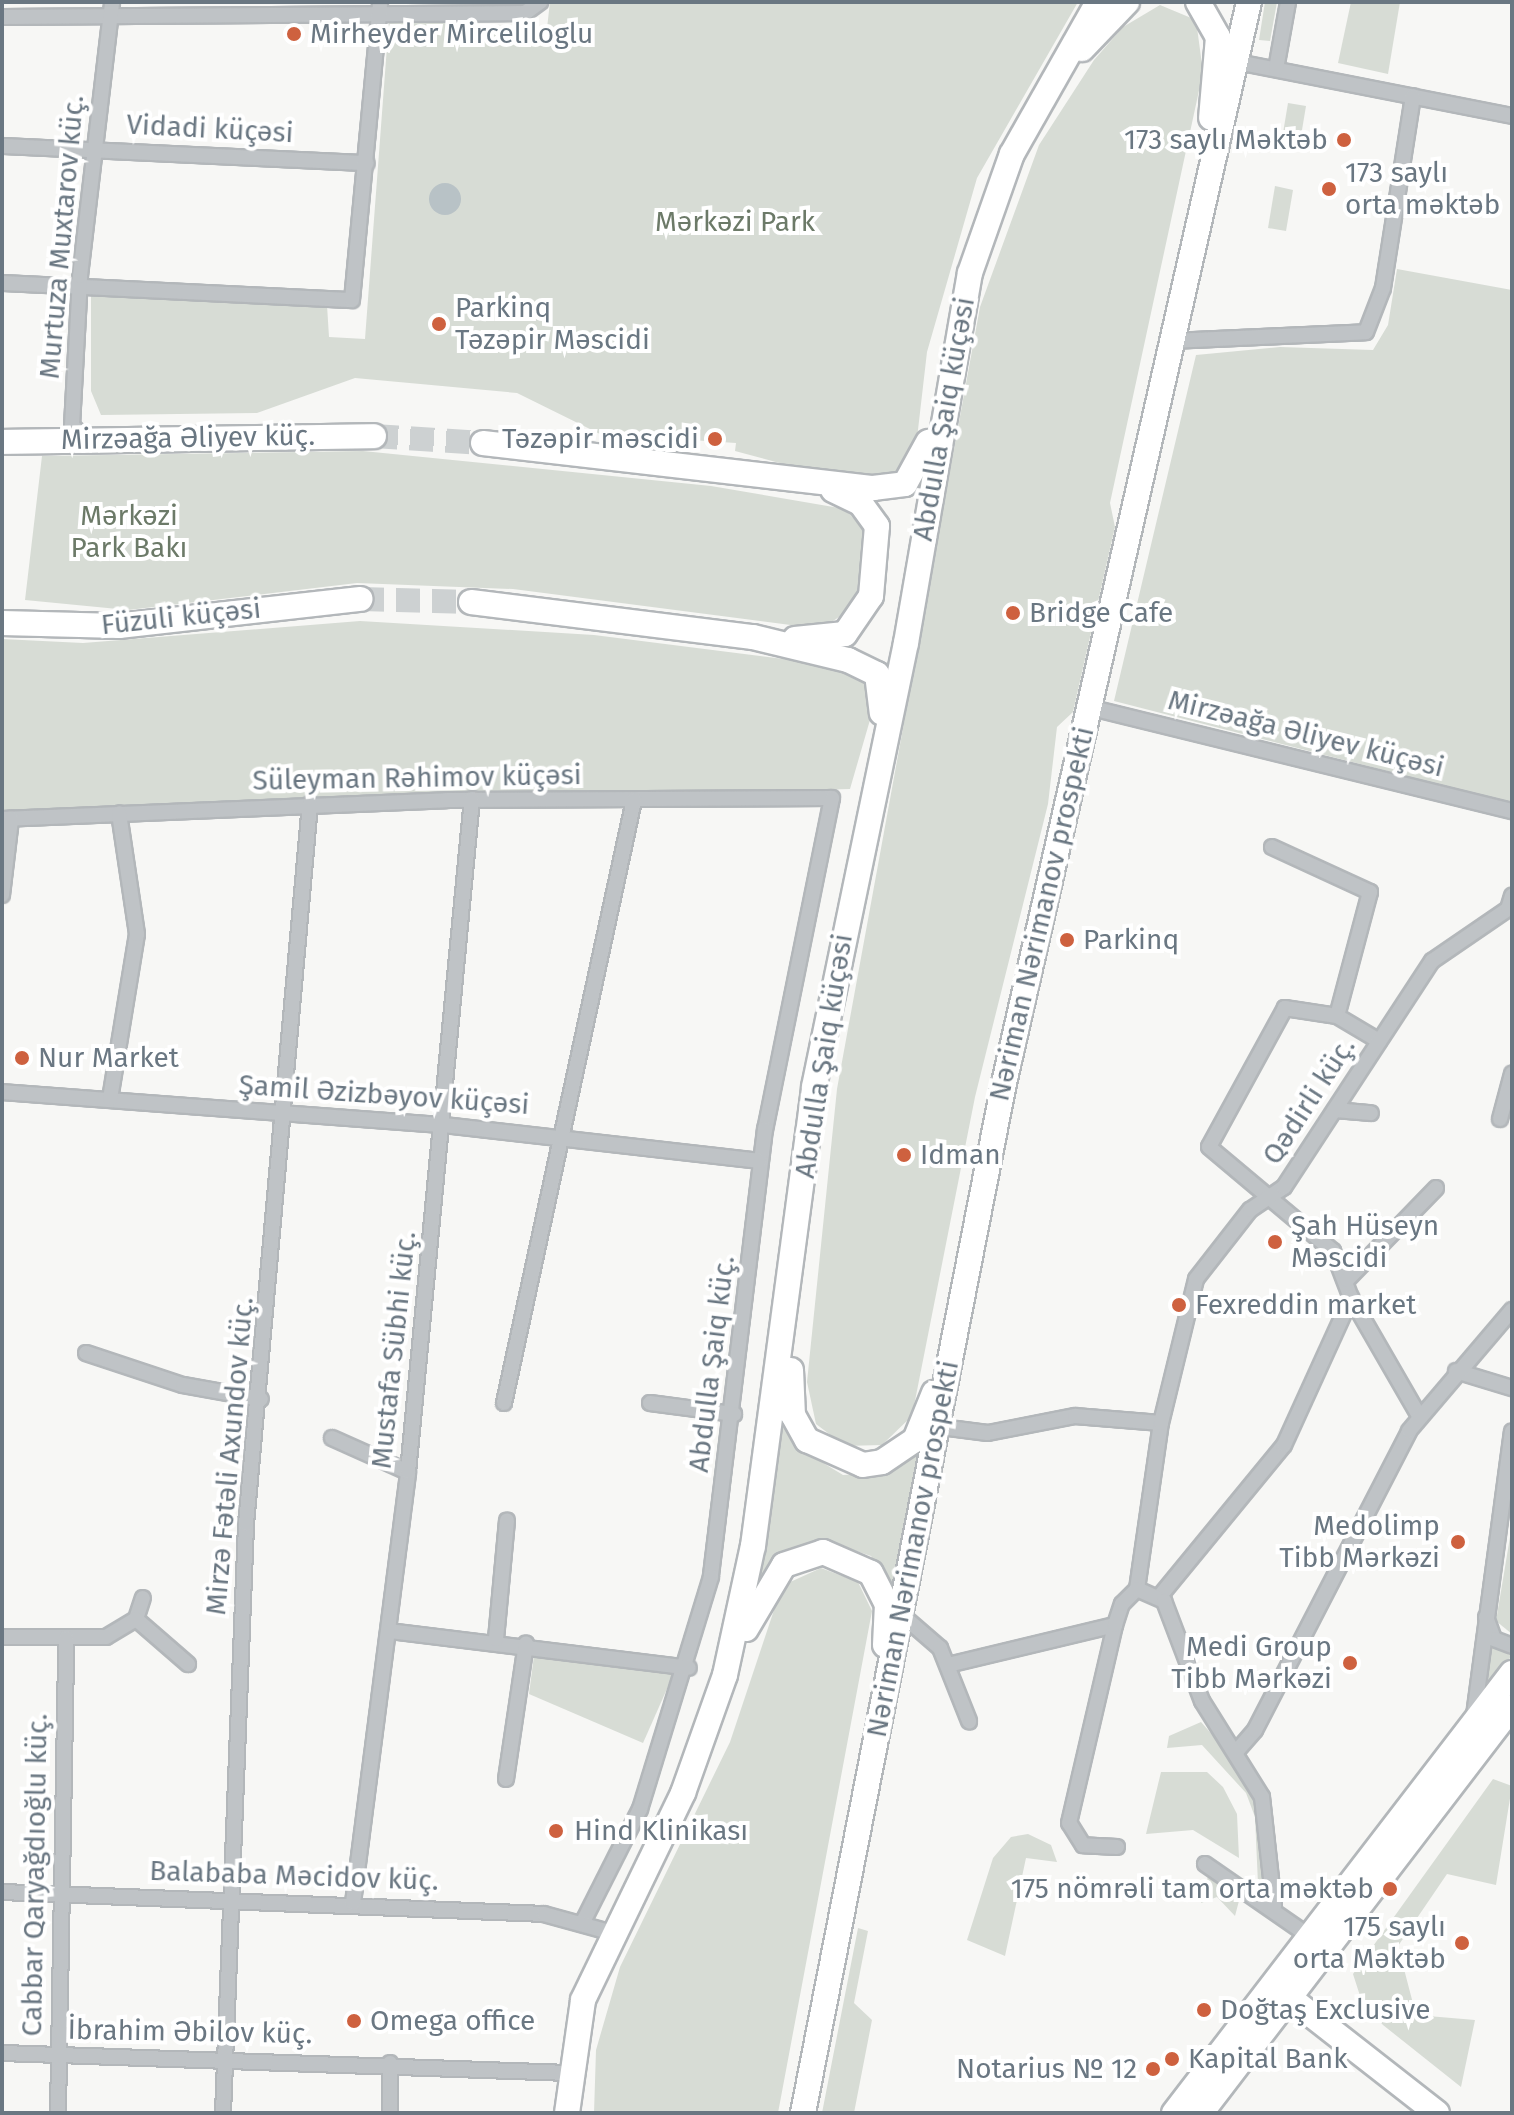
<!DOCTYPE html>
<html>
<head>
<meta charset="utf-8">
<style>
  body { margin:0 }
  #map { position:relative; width:1514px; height:2115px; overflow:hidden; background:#f7f7f5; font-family:"Fira Sans",sans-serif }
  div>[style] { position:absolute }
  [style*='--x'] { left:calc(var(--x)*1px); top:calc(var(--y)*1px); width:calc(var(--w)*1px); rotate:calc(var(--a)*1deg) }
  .green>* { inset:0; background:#d7dcd5 }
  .water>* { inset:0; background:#b8c2c6 }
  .round { border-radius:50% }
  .primary-tunnel>* { height:24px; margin-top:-12px; transform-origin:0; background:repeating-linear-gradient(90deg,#cdd1d2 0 24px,transparent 0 36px) }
  .roads { filter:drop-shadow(2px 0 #b3b7ba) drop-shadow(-2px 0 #b3b7ba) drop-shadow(0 2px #b3b7ba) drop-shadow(0 -2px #b3b7ba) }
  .minor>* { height:14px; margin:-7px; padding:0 7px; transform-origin:7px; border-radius:7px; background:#bfc3c6 }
  .primary>* { height:24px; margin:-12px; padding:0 12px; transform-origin:12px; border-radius:12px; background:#fff }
  .dots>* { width:22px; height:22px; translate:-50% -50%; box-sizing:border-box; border:4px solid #fff; border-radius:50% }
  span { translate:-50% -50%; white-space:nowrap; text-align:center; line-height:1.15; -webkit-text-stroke:8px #fff; paint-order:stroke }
  .poi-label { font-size:28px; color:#6a7782 }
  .left { translate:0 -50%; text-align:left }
  .right { translate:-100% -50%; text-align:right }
  .street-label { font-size:28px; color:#6a7782 }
  .park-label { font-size:28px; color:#6c7a68 }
  .frame { position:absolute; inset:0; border:4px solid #6a7782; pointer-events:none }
</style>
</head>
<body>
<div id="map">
  <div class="green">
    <i style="clip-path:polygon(550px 2px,1078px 2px,977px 178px,927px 352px,916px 447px,896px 479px,787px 465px,735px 451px,736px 443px,600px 434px,517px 393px,355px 378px,257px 413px,101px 415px,91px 391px,91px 291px,327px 305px,329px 337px,365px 339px,389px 20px,547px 28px)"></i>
    <i style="clip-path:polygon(1265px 2px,1277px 2px,1270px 41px,1259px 40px)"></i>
    <i style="clip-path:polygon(1351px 2px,1400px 2px,1388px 74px,1338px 63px)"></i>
    <i style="clip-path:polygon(1160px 5px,1196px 20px,1203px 72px,1110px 503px,1115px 527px,1073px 712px,1057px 727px,1048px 804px,975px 1097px,912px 1416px,882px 1445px,845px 1446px,816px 1424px,807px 1382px,837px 1089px,980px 307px,1039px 145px,1094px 60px,1123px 27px)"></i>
    <i style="clip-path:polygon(1288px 103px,1306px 106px,1299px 148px,1281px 145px)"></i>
    <i style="clip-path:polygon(1275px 186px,1293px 190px,1286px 231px,1268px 228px)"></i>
    <i style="clip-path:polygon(1397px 269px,1512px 290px,1512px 803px,1114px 701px,1196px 355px,1280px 347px,1373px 350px,1388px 325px)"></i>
    <i style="clip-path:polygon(363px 451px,711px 486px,845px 509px,866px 532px,857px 605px,821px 629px,513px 589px,357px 583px,128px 610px,25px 600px,42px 456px)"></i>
    <i style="clip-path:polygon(360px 621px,594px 635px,823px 664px,868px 681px,872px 713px,850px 789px,2px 814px,2px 639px,83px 643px)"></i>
    <i style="clip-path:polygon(783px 1414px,802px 1450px,843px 1475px,890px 1473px,931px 1435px,898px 1601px,871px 1556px,826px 1541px,789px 1549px,757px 1581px)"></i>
    <i style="clip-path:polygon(1512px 1525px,1512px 1634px,1496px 1621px)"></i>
    <i style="clip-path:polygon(821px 1568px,858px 1582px,872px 1611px,778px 2113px,594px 2113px,596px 2050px,620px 1967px,730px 1742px,778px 1598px,788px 1583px)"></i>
    <i style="clip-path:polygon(1485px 1644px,1512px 1655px,1481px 1697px)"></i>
    <i style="clip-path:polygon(535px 1648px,674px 1673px,643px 1743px,529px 1694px)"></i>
    <i style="clip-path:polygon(1201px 1722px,1245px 1772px,1260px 1805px,1267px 1890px,1258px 1884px,1255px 1817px,1246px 1793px,1202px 1745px,1167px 1748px,1169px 1736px)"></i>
    <i style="clip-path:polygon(1161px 1772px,1207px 1772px,1223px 1787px,1237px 1814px,1239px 1858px,1193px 1830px,1146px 1834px)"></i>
    <i style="clip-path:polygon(1493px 1779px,1512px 1786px,1496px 1885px,1447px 1874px,1398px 1946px,1416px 2015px,1475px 2020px,1461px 2087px,1383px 2025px,1362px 2002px,1353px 1974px)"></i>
    <i style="clip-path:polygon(1028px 1834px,1051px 1845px,1057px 1862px,1026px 1858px,1005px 1956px,967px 1940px,993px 1858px,1011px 1837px)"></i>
    <i style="clip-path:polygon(1208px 1876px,1240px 1897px,1235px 1916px,1217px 1897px,1201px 1903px)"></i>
    <i style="clip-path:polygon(858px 1928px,868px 1931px,854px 2003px,872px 2020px,854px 2113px,822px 2113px)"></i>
  </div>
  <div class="water">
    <i class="round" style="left:429px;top:183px;width:32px;height:32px"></i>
  </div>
  <div class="primary-tunnel">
    <i style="--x:374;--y:436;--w:109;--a:3.7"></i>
    <i style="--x:360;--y:599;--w:111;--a:1.5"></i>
  </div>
  <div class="roads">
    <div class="minor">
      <i style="--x:2;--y:17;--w:523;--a:-0.44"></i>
      <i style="--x:525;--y:13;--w:19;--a:-36"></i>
      <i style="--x:1237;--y:62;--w:280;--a:11.1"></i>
      <i style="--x:1276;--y:69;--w:68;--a:-79.8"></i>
      <i style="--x:2;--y:146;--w:365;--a:2.7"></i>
      <i style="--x:2;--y:283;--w:350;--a:2.8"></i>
      <i style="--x:352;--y:300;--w:299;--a:-84.6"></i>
      <i style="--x:1171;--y:341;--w:195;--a:-2.6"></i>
      <i style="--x:1366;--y:332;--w:47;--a:-68.9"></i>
      <i style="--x:1383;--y:288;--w:194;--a:-81.1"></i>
      <i style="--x:84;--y:437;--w:16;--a:-137"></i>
      <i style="--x:72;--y:426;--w:150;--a:-86.9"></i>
      <i style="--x:80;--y:276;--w:276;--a:-83.3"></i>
      <i style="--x:1088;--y:707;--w:437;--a:13.8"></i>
      <i style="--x:2;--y:819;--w:445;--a:-2.4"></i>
      <i style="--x:447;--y:800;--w:385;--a:-0.3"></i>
      <i style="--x:832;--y:798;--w:338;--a:101.4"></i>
      <i style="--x:765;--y:1129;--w:451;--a:96.9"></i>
      <i style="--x:711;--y:1577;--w:243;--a:107"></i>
      <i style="--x:640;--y:1809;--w:124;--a:116.8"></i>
      <i style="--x:1272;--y:847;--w:108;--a:24.7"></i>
      <i style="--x:1370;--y:892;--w:128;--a:104.9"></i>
      <i style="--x:1337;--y:1016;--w:49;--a:30.8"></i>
      <i style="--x:2;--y:895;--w:77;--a:-83.2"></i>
      <i style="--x:1337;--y:1016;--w:53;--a:-171.3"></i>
      <i style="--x:1285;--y:1008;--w:158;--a:118.7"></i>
      <i style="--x:1209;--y:1147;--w:162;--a:40"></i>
      <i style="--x:1333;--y:1251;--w:50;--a:69"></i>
      <i style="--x:1351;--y:1298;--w:136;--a:60"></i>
      <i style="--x:2;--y:1092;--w:443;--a:4.3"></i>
      <i style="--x:444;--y:1125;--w:318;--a:6.5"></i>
      <i style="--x:110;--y:1099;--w:167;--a:-80.7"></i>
      <i style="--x:137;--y:934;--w:122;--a:-98.5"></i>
      <i style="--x:1335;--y:1110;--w:36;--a:5"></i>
      <i style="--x:1500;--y:1119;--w:47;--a:-75.1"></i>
      <i style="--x:1347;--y:1280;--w:128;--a:-45.9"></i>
      <i style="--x:86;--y:1353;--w:102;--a:18.3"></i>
      <i style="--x:183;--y:1385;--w:79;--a:10.2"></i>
      <i style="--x:1456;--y:1371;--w:59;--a:16.9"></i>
      <i style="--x:504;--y:1403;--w:617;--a:-77.83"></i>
      <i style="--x:650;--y:1403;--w:85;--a:7.5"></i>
      <i style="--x:941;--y:1427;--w:47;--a:7.3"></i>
      <i style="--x:988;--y:1433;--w:89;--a:-11.1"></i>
      <i style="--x:1075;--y:1416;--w:86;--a:4.7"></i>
      <i style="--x:332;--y:1438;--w:83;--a:24.1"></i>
      <i style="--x:1137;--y:1589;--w:168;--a:-81.8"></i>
      <i style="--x:1161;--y:1423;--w:148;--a:-76.3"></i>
      <i style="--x:1196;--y:1279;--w:88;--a:-52"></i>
      <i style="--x:1250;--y:1210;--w:41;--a:-34.1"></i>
      <i style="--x:1284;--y:1187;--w:270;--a:-56.8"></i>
      <i style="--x:1432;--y:961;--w:92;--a:-34.4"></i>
      <i style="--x:1508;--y:909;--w:14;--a:-73"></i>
      <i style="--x:1160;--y:1596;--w:195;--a:-50.6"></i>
      <i style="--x:1284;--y:1445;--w:162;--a:-65.5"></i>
      <i style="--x:903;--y:1616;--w:49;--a:40.9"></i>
      <i style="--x:940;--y:1648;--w:79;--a:68.3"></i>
      <i style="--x:1486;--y:1617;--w:23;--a:70"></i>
      <i style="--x:1494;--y:1639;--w:19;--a:21"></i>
      <i style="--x:136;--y:1619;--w:22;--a:-72"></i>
      <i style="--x:389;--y:1631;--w:302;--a:7"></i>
      <i style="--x:2;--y:1637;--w:104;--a:0"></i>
      <i style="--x:106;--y:1637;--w:35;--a:-31"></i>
      <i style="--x:136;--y:1619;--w:69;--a:40.9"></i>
      <i style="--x:496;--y:1639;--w:119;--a:-84.7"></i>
      <i style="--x:948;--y:1665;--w:172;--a:-13.5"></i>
      <i style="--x:1473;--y:1723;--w:294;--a:-82.4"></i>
      <i style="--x:1236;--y:1752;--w:29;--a:-49"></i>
      <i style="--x:1255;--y:1730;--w:336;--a:-62.7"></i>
      <i style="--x:1409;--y:1431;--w:159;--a:-49.6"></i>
      <i style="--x:506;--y:1779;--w:137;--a:-81.6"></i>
      <i style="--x:1117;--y:1847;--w:34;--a:-177"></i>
      <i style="--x:1083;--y:1845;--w:26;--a:-122"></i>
      <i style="--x:1069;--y:1823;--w:203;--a:-76.9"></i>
      <i style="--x:1115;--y:1625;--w:22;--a:-72"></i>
      <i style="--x:1122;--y:1604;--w:21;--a:-45"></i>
      <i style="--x:1137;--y:1589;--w:30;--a:24"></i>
      <i style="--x:1164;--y:1601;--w:107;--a:69.2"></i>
      <i style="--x:1202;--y:1701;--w:113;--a:58"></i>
      <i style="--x:1262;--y:1797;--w:110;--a:83.7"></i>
      <i style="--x:1205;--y:1864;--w:126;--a:34.7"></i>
      <i style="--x:2;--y:1892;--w:542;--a:2.32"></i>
      <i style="--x:544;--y:1914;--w:72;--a:15.4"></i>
      <i style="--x:353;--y:1903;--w:434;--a:-82.7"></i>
      <i style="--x:408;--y:1472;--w:676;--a:-84.57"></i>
      <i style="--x:2;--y:2053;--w:567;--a:2.02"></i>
      <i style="--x:58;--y:2113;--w:475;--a:-89"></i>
      <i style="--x:223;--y:2113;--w:589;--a:-87.76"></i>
      <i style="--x:246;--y:1524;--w:723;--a:-84.92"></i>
      <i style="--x:390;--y:2113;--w:50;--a:-90"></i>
    </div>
    <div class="primary">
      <i style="--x:1198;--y:2;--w:40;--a:60.3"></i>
      <i style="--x:1218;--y:37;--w:81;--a:94.9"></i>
      <i style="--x:1082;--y:49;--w:65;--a:-46.2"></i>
      <i style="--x:2;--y:442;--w:372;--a:-0.9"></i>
      <i style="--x:483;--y:443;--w:393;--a:6.6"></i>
      <i style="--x:873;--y:488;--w:32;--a:-7"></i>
      <i style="--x:905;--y:484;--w:48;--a:-61.3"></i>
      <i style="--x:471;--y:602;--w:284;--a:7.1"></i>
      <i style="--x:753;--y:637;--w:98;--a:13.6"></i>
      <i style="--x:848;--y:660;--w:32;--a:26"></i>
      <i style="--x:877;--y:674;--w:39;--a:83"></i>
      <i style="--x:2;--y:623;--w:117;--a:1.5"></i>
      <i style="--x:119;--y:626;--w:243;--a:-6.4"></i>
      <i style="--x:795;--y:639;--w:50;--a:-5.7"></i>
      <i style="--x:845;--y:634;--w:46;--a:-55.6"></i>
      <i style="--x:871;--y:596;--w:70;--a:-85.1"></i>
      <i style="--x:877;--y:526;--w:29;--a:-126"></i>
      <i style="--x:860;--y:503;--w:30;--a:-154"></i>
      <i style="--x:791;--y:1370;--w:45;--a:87.5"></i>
      <i style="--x:793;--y:1415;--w:29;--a:61"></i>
      <i style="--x:807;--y:1440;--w:61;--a:24.1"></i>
      <i style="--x:863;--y:1465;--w:19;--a:-9"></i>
      <i style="--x:882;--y:1462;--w:40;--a:-34"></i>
      <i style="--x:915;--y:1440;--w:51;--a:-68"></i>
      <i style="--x:746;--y:1629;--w:74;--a:-59.3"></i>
      <i style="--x:784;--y:1565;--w:41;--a:-18.4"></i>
      <i style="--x:823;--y:1552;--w:52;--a:23.6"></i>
      <i style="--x:871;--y:1573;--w:35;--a:63"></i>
      <i style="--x:887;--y:1604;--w:41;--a:92.8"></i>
      <i style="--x:1277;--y:1988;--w:203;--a:38"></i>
      <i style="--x:567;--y:2113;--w:114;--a:-81.9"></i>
      <i style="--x:583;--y:2000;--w:230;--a:-64.2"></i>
      <i style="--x:683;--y:1793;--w:125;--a:-70.4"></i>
      <i style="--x:725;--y:1675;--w:132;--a:-77.8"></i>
      <i style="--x:753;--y:1546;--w:463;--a:-82.4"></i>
      <i style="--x:814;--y:1087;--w:453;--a:-78.3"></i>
      <i style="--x:906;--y:643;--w:375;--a:-80.2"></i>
      <i style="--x:970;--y:273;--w:126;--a:-70.6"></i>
      <i style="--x:1012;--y:154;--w:175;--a:-60.5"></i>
      <i style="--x:803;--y:2113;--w:1049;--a:-78.96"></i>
      <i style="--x:1004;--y:1083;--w:1108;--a:-77.23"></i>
      <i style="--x:1174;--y:2113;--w:555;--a:-52.47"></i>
      <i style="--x:1201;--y:2113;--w:511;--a:-52.55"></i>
    </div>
  </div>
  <div class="dots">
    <i style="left:294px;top:34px;background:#ce613f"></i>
    <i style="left:1344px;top:140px;background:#ce613f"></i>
    <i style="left:1329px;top:189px;background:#ce613f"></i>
    <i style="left:439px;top:324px;background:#ce613f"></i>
    <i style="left:715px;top:439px;background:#ce613f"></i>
    <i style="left:1013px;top:613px;background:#ce613f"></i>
    <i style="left:1067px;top:940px;background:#ce613f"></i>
    <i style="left:22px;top:1058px;background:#ce613f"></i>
    <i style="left:904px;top:1155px;background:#ce613f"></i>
    <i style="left:1275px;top:1242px;background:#ce613f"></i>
    <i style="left:1179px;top:1305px;background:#ce613f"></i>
    <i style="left:1458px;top:1542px;background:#ce613f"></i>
    <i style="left:1350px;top:1663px;background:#ce613f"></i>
    <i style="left:556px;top:1831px;background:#ce613f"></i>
    <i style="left:1390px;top:1889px;background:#ce613f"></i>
    <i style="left:1462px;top:1943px;background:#ce613f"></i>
    <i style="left:1204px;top:2010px;background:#ce613f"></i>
    <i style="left:354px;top:2021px;background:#ce613f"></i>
    <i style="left:1172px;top:2059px;background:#ce613f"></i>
    <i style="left:1153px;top:2069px;background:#ce613f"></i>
  </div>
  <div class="poi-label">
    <span class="left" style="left:310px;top:34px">Mirheyder Mirceliloglu</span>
    <span class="right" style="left:1328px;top:140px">173 saylı Məktəb</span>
    <span class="left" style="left:1345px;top:189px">173 saylı<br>orta məktəb</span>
    <span class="left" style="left:455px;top:324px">Parkinq<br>Təzəpir Məscidi</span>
    <span class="right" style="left:699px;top:439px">Təzəpir məscidi</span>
    <span class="left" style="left:1029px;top:613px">Bridge Cafe</span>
    <span class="left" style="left:1083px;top:940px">Parkinq</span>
    <span class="left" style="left:38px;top:1058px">Nur Market</span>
    <span class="left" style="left:920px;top:1155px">Idman</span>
    <span class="left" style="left:1291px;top:1242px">Şah Hüseyn<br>Məscidi</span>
    <span class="left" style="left:1195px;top:1305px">Fexreddin market</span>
    <span class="right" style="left:1440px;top:1542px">Medolimp<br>Tibb Mərkəzi</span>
    <span class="right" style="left:1332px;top:1663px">Medi Group<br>Tibb Mərkəzi</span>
    <span class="left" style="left:574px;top:1831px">Hind Klinikası</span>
    <span class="right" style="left:1374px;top:1889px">175 nömrəli tam orta məktəb</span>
    <span class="right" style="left:1446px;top:1943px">175 saylı<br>orta Məktəb</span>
    <span class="left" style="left:1220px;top:2010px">Doğtaş Exclusive</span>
    <span class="left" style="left:370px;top:2021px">Omega office</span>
    <span class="left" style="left:1188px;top:2059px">Kapital Bank</span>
    <span class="right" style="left:1137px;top:2069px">Notarius № 12</span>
  </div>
  <div class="street-label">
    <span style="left:210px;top:129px;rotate:3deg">Vidadi küçəsi</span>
    <span style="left:62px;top:237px;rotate:-85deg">Murtuza Muxtarov küç.</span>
    <span style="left:944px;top:419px;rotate:-80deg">Abdulla Şaiq küçəsi</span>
    <span style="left:188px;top:438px;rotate:-1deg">Mirzəağa Əliyev küç.</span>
    <span style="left:181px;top:617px;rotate:-6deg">Füzuli küçəsi</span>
    <span style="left:1306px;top:734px;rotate:14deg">Mirzəağa Əliyev küçəsi</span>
    <span style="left:417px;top:778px;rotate:-1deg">Süleyman Rəhimov küçəsi</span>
    <span style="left:1042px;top:914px;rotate:-77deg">Nəriman Nərimanov prospekti</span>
    <span style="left:824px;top:1056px;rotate:-81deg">Abdulla Şaiq küçəsi</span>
    <span style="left:384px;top:1095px;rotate:4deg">Şamil Əzizbəyov küçəsi</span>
    <span style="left:1309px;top:1101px;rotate:-57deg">Qədirli küç.</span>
    <span style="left:394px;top:1350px;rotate:-84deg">Mustafa Sübhi küç.</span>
    <span style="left:712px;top:1364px;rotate:-83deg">Abdulla Şaiq küç.</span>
    <span style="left:230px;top:1456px;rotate:-85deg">Mirzə Fətəli Axundov küç.</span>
    <span style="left:913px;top:1549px;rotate:-79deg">Nəriman Nərimanov prospekti</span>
    <span style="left:35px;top:1875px;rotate:-89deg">Cabbar Qaryağdıoğlu küç.</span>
    <span style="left:294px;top:1876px;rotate:2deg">Balababa Məcidov küç.</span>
    <span style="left:190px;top:2032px;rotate:1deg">İbrahim Əbilov küç.</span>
  </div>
  <div class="park-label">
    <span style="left:735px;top:222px">Mərkəzi Park</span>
    <span style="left:129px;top:532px">Mərkəzi<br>Park Bakı</span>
  </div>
  <div class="frame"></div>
</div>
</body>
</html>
